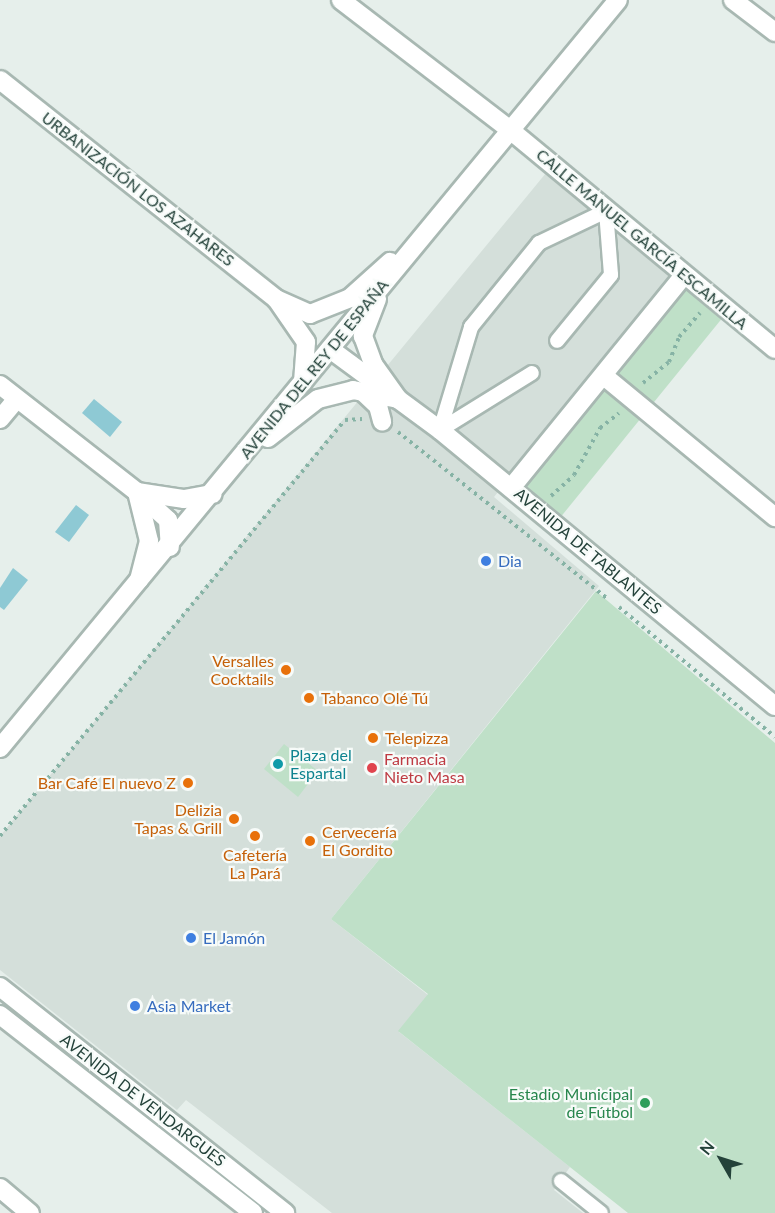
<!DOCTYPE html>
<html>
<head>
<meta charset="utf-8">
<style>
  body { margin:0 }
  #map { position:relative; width:775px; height:1213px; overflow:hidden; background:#e6efeb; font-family:Lato,sans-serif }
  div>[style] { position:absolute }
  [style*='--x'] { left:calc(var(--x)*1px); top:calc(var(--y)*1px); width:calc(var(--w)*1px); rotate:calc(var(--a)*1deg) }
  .built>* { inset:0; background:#d4dfda }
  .green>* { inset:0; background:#bfe0c8 }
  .water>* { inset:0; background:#8ec9d4 }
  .path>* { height:4px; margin-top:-2px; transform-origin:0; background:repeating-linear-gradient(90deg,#86b3a5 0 3px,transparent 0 7.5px) }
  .roads { filter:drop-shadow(2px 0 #a8b8b2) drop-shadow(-2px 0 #a8b8b2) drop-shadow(0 2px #a8b8b2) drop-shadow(0 -2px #a8b8b2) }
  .service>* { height:14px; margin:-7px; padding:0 7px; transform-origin:7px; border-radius:7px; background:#fff }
  .minor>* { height:18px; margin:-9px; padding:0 9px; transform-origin:9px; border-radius:9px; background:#fff }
  .tertiary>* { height:18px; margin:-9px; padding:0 9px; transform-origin:9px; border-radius:9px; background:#fff }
  .secondary>* { height:18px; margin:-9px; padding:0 9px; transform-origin:9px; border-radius:9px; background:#fff }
  .dots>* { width:16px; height:16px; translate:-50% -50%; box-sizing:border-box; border:3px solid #f7fbf9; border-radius:50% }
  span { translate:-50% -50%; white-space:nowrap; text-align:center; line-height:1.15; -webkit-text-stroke:4.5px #f7fbf9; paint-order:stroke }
  .street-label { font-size:16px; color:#24423a }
  .shop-label { font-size:16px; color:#366cbe }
  .left { translate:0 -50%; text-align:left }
  .food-label { font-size:16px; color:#c56008 }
  .right { translate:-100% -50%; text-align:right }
  .culture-label { font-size:16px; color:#0d838f }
  .health-label { font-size:16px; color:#be3a42 }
  .leisure-label { font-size:16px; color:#27864d }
  .north { position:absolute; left:691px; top:1129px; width:60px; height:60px; -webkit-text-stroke:4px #f7fbf9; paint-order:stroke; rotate:309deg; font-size:16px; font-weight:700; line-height:24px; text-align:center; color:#24423a }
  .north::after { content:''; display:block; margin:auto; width:21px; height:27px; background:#24423a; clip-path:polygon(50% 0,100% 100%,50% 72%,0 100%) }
</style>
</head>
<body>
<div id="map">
  <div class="built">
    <i style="clip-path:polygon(546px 173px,672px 277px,494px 497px,599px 586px,331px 919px,428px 995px,399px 1032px,570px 1167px,554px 1190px,583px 1213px,332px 1213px,186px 1100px,177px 1110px,0 970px,0 836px)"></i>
  </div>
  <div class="green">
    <i style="clip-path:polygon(684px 275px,728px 311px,555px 524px,511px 488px)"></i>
    <i style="clip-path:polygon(596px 591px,775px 743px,775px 1213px,628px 1213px,398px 1031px,428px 994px,331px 919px)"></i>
    <i style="clip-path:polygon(284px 744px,318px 771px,298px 797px,264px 769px)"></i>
  </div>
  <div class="water">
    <i style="clip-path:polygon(94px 399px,122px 422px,110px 437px,82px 413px)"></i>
    <i style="clip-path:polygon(76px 505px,89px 515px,69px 542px,55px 532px)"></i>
    <i style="clip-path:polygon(13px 568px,28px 580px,4px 610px,0 607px,0 588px)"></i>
  </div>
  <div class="path">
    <i style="--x:643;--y:383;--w:33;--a:-39"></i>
    <i style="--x:669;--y:362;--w:27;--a:-68"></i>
    <i style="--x:679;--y:337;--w:32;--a:-49"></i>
    <i style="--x:398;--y:432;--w:268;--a:38.5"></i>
    <i style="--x:551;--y:496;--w:31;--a:-42"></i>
    <i style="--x:574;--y:475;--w:54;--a:-61"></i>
    <i style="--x:600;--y:428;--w:24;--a:-38"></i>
    <i style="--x:619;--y:607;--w:203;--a:39.8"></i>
    <i style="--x:0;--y:836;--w:540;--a:-50.33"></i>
    <i style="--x:345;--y:420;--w:17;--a:-3"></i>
  </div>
  <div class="roads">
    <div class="service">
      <i style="--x:440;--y:430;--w:108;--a:-73.2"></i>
      <i style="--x:471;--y:327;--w:108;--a:-51"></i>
      <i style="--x:539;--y:243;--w:74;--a:-25.5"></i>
      <i style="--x:606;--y:211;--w:64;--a:85.5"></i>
      <i style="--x:611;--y:275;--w:85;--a:129.3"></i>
      <i style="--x:440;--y:430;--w:108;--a:-31.8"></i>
      <i style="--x:561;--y:1181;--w:51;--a:38.7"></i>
    </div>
    <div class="minor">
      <i style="--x:341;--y:0;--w:212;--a:37.5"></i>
      <i style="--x:509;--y:129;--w:345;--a:39.6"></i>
      <i style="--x:733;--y:0;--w:53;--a:37.3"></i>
      <i style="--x:0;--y:80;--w:352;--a:38.4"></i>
      <i style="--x:330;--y:349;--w:137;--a:36.4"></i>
      <i style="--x:440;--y:430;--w:434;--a:39.5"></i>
      <i style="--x:604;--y:376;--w:222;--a:39.5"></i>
      <i style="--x:0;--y:385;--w:174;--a:38"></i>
      <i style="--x:0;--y:419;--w:26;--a:-50"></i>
      <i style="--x:511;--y:488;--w:274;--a:-50.9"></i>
      <i style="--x:0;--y:1188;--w:39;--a:40"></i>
    </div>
    <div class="tertiary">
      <i style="--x:0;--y:987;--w:364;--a:38.4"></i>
      <i style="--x:0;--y:1015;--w:321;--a:38"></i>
    </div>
    <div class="secondary">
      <i style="--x:276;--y:299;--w:37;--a:24"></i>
      <i style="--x:310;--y:314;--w:43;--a:-21.8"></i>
      <i style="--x:350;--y:298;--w:54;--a:-42"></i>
      <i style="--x:377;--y:299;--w:40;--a:111"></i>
      <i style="--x:363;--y:336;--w:30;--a:70"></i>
      <i style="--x:373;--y:364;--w:43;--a:54.5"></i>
      <i style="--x:277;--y:300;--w:51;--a:55.4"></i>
      <i style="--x:306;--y:342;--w:40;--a:94.3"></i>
      <i style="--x:363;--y:392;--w:21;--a:43"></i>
      <i style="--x:378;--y:406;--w:16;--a:75"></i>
      <i style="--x:268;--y:438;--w:63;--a:-38"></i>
      <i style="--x:318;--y:399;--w:36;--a:-14"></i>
      <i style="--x:353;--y:390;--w:46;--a:11.3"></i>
      <i style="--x:137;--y:492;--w:50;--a:76.2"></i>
      <i style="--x:149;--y:541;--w:40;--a:104.4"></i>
      <i style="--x:137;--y:492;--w:48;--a:8.5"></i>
      <i style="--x:184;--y:499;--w:29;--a:-10"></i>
      <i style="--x:137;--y:492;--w:42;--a:42.1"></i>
      <i style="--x:168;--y:520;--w:27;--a:86"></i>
      <i style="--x:0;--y:748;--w:970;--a:-50.44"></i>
    </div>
  </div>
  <div class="dots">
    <i style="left:486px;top:561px;background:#3f7fe0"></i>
    <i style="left:286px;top:670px;background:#e8710a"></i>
    <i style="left:309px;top:698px;background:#e8710a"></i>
    <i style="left:373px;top:738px;background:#e8710a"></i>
    <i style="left:278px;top:764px;background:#0f9aa8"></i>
    <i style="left:372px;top:768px;background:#e0444e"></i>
    <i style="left:188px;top:783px;background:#e8710a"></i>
    <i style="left:234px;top:819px;background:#e8710a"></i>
    <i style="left:255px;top:836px;background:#e8710a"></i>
    <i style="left:310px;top:841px;background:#e8710a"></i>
    <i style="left:191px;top:938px;background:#3f7fe0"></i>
    <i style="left:135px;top:1006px;background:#3f7fe0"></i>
    <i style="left:645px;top:1103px;background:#2e9e5b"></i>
  </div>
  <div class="street-label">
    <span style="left:138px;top:189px;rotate:38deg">URBANIZACIÓN LOS AZAHARES</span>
    <span style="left:642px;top:239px;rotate:40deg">CALLE MANUEL GARCÍA ESCAMILLA</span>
    <span style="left:314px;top:369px;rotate:-51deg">AVENIDA DEL REY DE ESPAÑA</span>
    <span style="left:588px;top:551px;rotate:40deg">AVENIDA DE TABLANTES</span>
    <span style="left:143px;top:1100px;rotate:38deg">AVENIDA DE VENDARGUES</span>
  </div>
  <div class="shop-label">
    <span class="left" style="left:498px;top:561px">Dia</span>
    <span class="left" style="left:203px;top:938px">El Jamón</span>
    <span class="left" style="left:147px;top:1006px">Asia Market</span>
  </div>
  <div class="food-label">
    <span class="right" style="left:274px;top:670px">Versalles<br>Cocktails</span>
    <span class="left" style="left:321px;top:698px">Tabanco Olé Tú</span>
    <span class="left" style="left:385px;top:738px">Telepizza</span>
    <span class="right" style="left:176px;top:783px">Bar Café El nuevo Z</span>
    <span class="right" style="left:222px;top:819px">Delizia<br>Tapas &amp; Grill</span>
    <span class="left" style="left:322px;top:841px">Cervecería<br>El Gordito</span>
    <span style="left:255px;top:864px">Cafetería<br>La Pará</span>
  </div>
  <div class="culture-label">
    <span class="left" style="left:290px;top:764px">Plaza del<br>Espartal</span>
  </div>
  <div class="health-label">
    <span class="left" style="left:384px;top:768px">Farmacia<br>Nieto Masa</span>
  </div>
  <div class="leisure-label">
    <span class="right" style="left:633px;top:1103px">Estadio Municipal<br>de Fútbol</span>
  </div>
  <div class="north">N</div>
</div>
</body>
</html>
